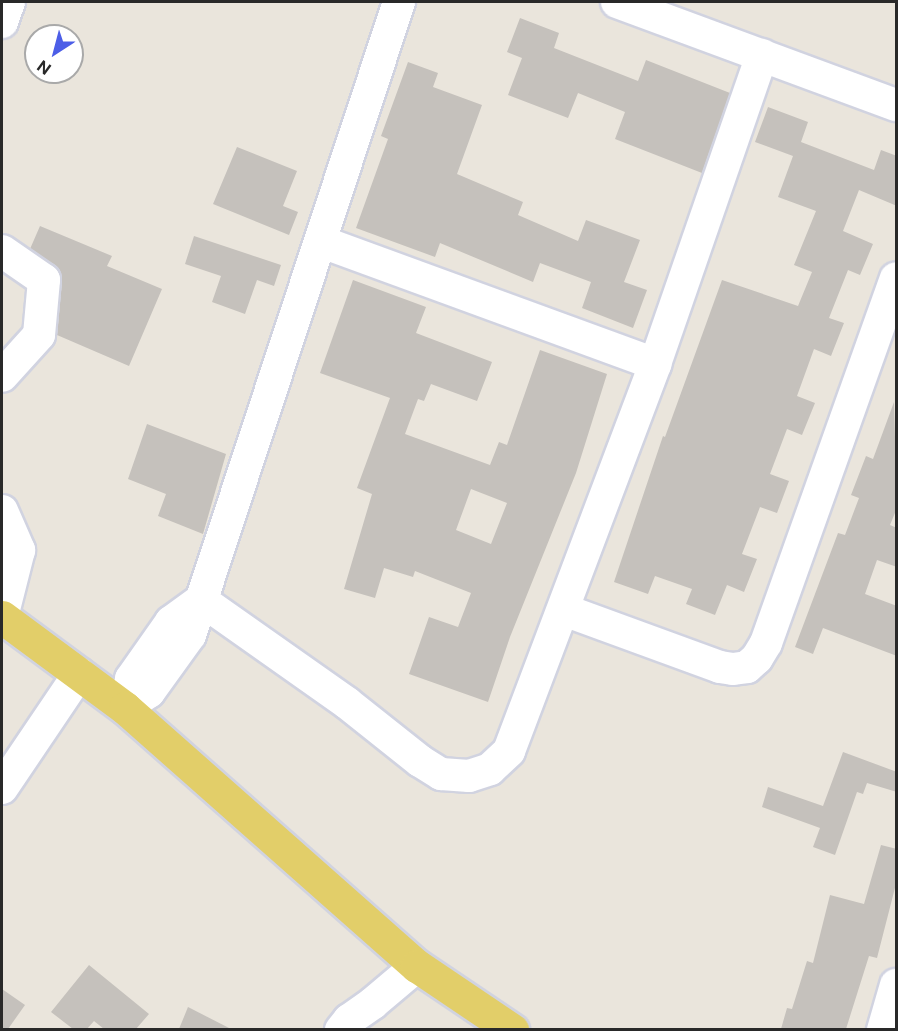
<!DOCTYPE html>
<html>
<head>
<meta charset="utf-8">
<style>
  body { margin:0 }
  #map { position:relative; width:898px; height:1031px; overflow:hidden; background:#eae5dc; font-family:"Public Sans",sans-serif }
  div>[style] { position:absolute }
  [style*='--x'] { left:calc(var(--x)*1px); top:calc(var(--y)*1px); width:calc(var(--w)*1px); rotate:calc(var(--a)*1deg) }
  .building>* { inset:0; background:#c5c1bc }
  .roads { filter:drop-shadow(2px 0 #d1d3e0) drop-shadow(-2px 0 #d1d3e0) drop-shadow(0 2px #d1d3e0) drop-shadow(0 -2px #d1d3e0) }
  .minor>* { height:32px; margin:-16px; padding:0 16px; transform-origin:16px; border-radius:16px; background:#fff }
  .major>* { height:33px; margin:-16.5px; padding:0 16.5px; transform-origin:16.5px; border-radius:16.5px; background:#e2ce69 }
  span { translate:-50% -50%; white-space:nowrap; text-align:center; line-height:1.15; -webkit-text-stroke:4.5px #fff; paint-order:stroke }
  .frame { position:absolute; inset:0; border:3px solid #292929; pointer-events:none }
  .north { position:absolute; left:24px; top:24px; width:60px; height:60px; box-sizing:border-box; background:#fff; border:2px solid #a9a9a9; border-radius:50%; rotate:216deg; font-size:16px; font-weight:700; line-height:24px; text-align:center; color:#292929 }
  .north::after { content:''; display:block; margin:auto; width:21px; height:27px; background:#4c5ee7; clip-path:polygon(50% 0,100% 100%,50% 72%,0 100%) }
</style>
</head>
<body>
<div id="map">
  <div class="building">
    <i style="clip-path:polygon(520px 18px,559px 33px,554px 48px,638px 81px,646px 60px,730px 93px,702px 173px,615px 139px,625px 112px,578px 93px,568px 118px,508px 95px,522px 58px,507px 52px)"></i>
    <i style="clip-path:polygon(408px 62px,438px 73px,433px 87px,482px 105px,457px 174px,523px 202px,518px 215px,578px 241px,586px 220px,640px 240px,624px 282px,647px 290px,633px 328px,582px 308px,591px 282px,540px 263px,533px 282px,440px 243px,435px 257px,356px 228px,388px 139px,381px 136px)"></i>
    <i style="clip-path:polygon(768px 107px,808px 122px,801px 142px,874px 170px,881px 150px,897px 156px,897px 206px,859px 190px,843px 231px,873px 244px,860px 275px,848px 270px,829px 318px,844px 323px,831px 356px,814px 349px,797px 396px,815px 403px,802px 435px,787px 429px,770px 474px,789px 481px,777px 513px,760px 507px,742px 554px,757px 559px,744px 592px,727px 585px,715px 615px,686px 604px,692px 589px,655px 576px,648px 594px,614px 582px,663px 436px,665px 437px,722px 280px,798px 306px,812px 272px,794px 265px,816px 211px,778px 197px,793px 156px,755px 142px)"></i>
    <i style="clip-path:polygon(237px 147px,297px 171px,283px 206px,298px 212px,289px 235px,213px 204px)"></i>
    <i style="clip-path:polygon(40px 226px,112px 256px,107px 266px,162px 289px,129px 366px,57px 335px,62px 281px,60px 273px,55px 266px,30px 249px)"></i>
    <i style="clip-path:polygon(194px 236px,281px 265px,274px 286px,257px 280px,245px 314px,212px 302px,221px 276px,185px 264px)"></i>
    <i style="clip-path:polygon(evenodd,353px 280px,426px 307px,416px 333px,492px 362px,477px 401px,431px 384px,424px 401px,418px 399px,405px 434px,490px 465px,499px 442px,507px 445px,540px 350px,607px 374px,576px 473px,510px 637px,488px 702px,409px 674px,429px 617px,458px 627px,471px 593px,415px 571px,413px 577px,384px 568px,375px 598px,344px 589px,372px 494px,357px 488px,390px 398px,320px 373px,353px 280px,471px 489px,507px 503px,491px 544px,456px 530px,471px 489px)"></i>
    <i style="clip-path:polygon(894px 402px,897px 508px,890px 525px,897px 528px,897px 567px,877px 560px,865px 594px,897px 606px,897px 656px,823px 628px,813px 654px,795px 647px,838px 533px,845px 535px,859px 498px,851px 495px,866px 456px,873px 459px)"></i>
    <i style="clip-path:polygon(147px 424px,226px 454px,203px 534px,158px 516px,166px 494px,128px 479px)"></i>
    <i style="clip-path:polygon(843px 752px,897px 772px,897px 792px,867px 783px,863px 794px,857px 792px,835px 855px,813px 847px,820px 828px,762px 807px,768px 787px,823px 806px)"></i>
    <i style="clip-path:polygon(881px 845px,897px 849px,897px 880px,877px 958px,869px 956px,846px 1029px,781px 1029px,787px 1008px,792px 1009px,807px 961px,813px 963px,830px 895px,864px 904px)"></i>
    <i style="clip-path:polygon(89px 965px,149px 1014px,136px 1029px,104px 1029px,94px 1021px,87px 1029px,73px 1029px,51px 1012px)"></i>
    <i style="clip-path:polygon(2px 989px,25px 1005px,8px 1029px,2px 1029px)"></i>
    <i style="clip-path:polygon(188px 1007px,231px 1029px,179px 1029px)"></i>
  </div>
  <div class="roads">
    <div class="minor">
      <i style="--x:617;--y:2;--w:297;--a:20.3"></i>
      <i style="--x:2;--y:22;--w:21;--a:-71"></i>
      <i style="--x:322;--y:242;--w:355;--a:20.1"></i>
      <i style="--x:2;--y:251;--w:51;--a:34.6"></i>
      <i style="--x:44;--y:280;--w:55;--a:95.2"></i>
      <i style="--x:39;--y:335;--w:55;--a:132.1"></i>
      <i style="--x:2;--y:511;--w:43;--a:66.4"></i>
      <i style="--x:19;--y:550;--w:69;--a:104.2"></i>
      <i style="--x:201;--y:600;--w:179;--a:35.2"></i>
      <i style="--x:347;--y:703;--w:93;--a:38.5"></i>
      <i style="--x:420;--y:761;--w:25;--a:32"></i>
      <i style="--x:441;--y:774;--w:28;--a:4"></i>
      <i style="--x:469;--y:776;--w:22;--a:-18"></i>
      <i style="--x:490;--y:769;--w:26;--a:-43"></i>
      <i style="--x:509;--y:751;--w:414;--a:-69.3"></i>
      <i style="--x:655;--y:364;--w:327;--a:-70.9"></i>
      <i style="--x:564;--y:610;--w:166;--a:20.1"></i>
      <i style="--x:720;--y:667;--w:13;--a:9"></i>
      <i style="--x:733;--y:669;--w:14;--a:-8"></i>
      <i style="--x:747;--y:667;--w:13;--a:-42"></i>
      <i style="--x:757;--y:658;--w:17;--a:-59"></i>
      <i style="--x:766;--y:643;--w:387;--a:-70.4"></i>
      <i style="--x:125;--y:708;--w:29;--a:-34"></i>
      <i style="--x:149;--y:692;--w:70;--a:-54.3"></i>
      <i style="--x:190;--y:635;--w:667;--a:-71.73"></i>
      <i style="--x:125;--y:708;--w:30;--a:-78"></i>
      <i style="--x:131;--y:679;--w:70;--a:-54.9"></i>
      <i style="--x:171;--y:622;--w:37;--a:-36"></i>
      <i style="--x:2;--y:788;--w:138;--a:-56"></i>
      <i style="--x:341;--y:1030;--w:13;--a:-51"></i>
      <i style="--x:349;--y:1020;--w:29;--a:-35"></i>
      <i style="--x:373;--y:1003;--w:57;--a:-40.1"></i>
      <i style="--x:883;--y:1030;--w:47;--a:-73.9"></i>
    </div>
    <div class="major">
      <i style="--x:2;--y:617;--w:153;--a:36.5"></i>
      <i style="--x:125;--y:708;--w:390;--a:41.5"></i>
      <i style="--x:417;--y:966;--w:115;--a:34"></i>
    </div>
  </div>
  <div class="frame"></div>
  <div class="north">N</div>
</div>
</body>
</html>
